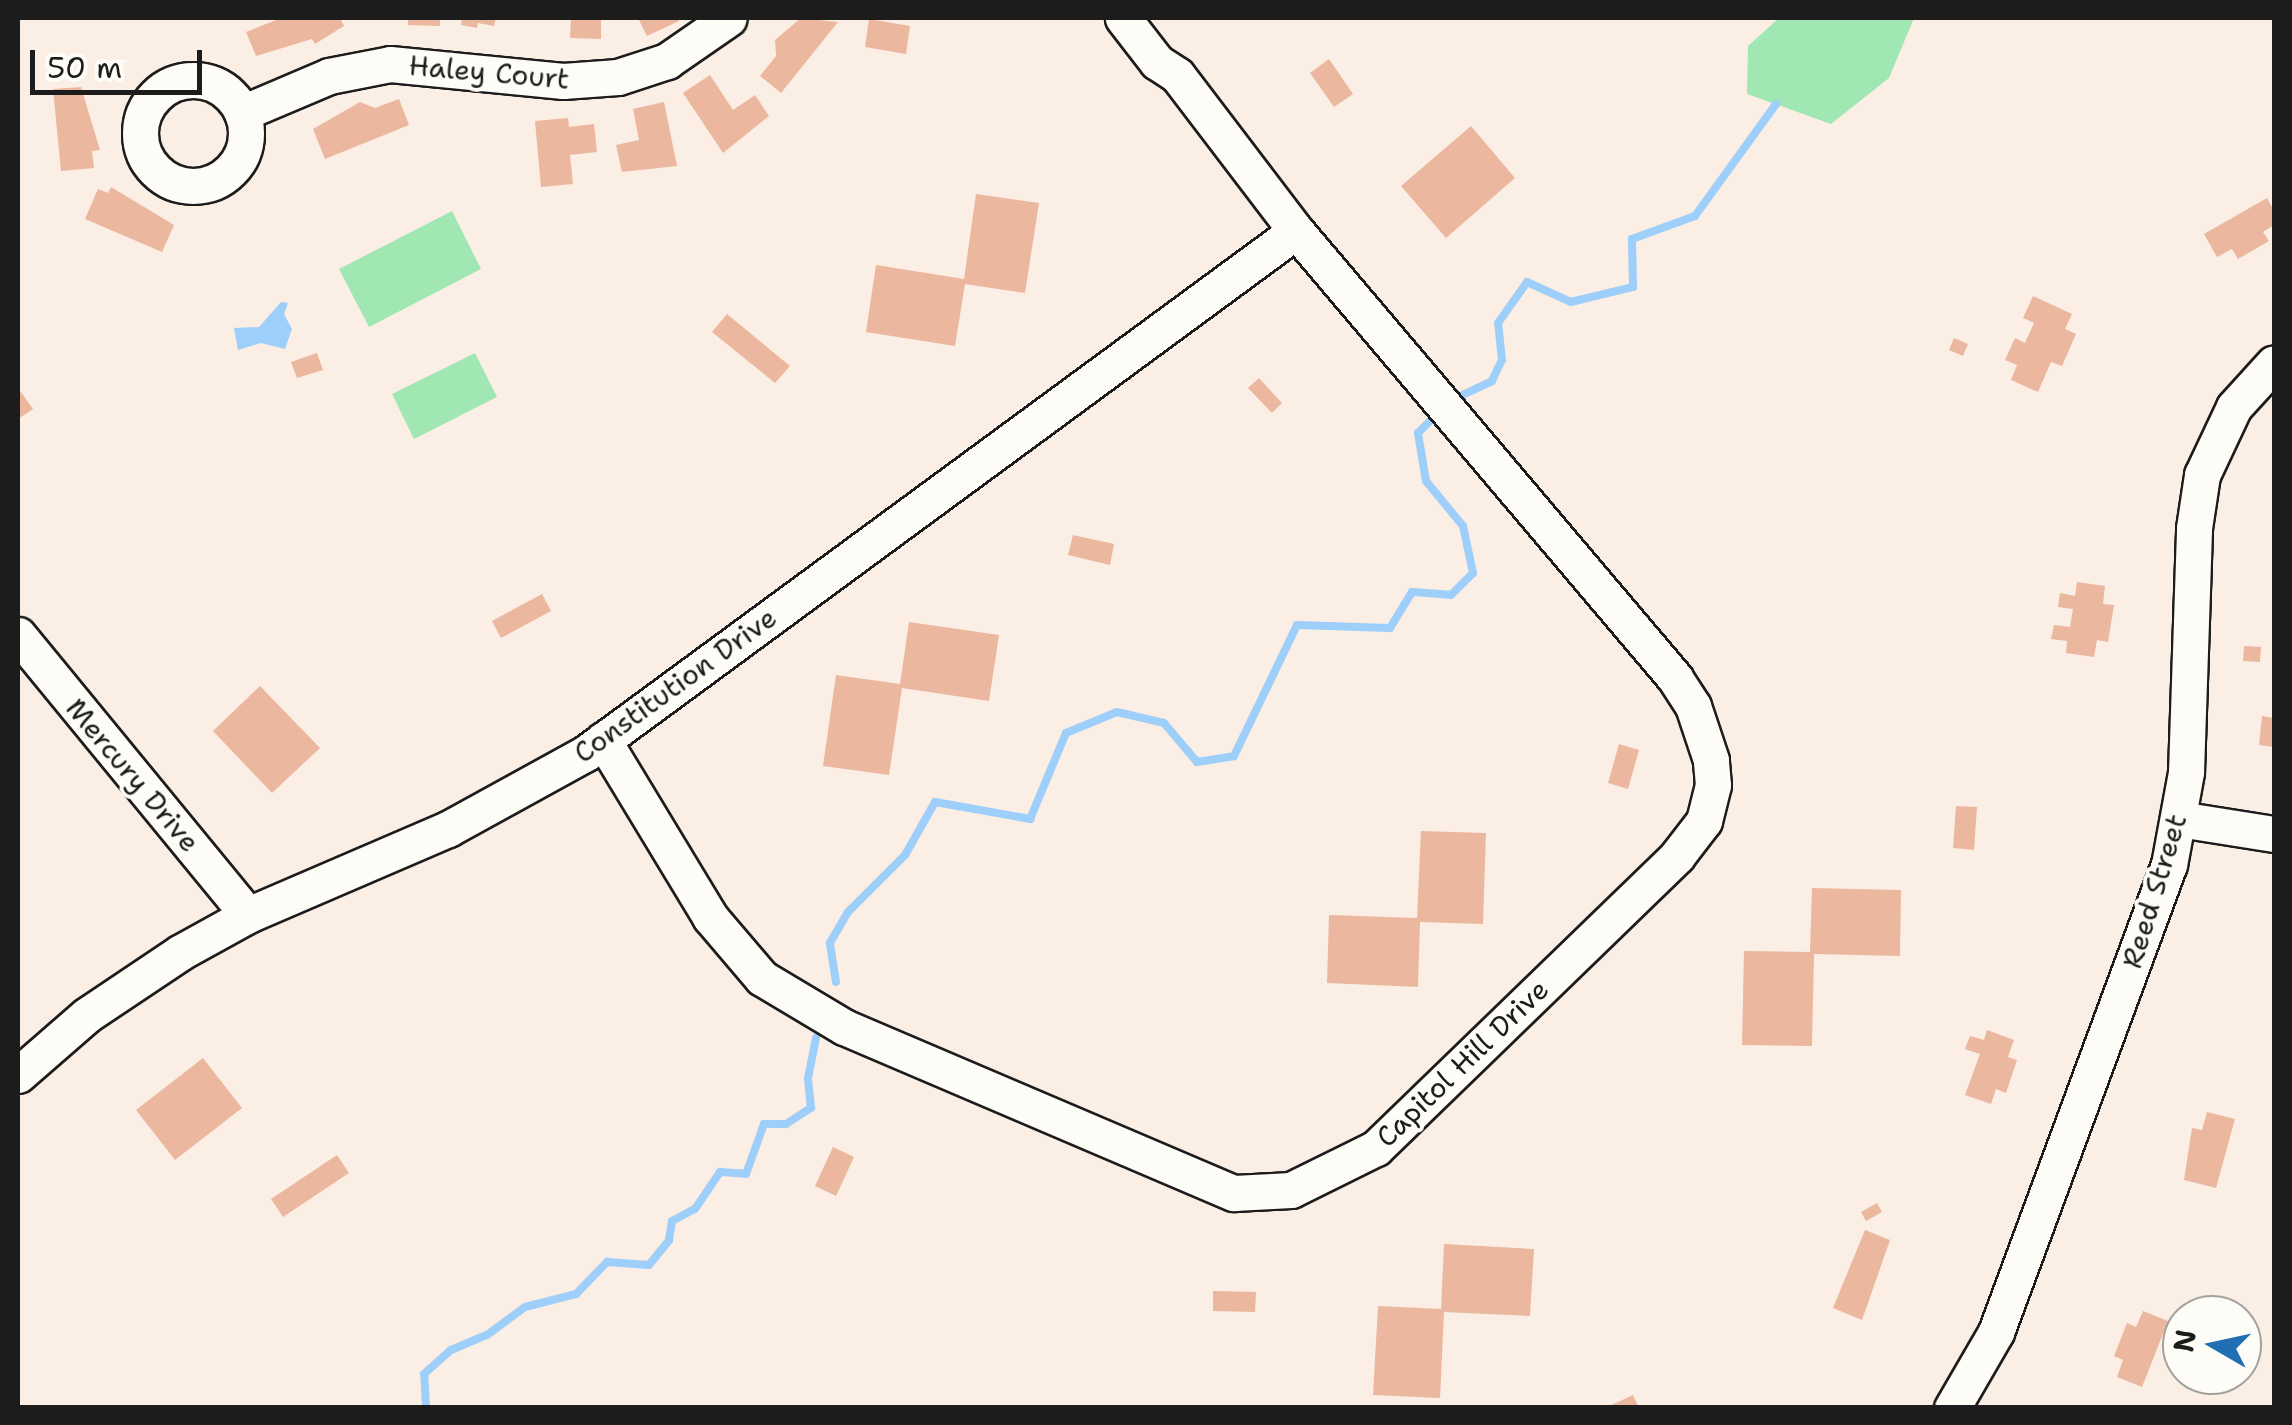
<!DOCTYPE html>
<html>
<head>
<meta charset="utf-8">
<style>
  body { margin:0 }
  #map { position:relative; width:2292px; height:1425px; overflow:hidden; background:#faeee5; font-family:"Shantell Sans",sans-serif }
  div>[style] { position:absolute }
  [style*='--x'] { left:calc(var(--x)*1px); top:calc(var(--y)*1px); width:calc(var(--w)*1px); rotate:calc(var(--a)*1deg) }
  .green>* { inset:0; background:#a1e7b3 }
  .water>* { inset:0; background:#9ecefa }
  .stream>* { height:8px; margin:-4px; padding:0 4px; transform-origin:4px; border-radius:4px; background:#9ecefa }
  .building>* { inset:0; background:#ecb79f }
  .roads { filter:drop-shadow(2px 0 #1c1c1c) drop-shadow(-2px 0 #1c1c1c) drop-shadow(0 2px #1c1c1c) drop-shadow(0 -2px #1c1c1c) }
  .minor>* { height:35px; margin:-17.5px; padding:0 17.5px; transform-origin:17.5px; border-radius:17.5px; background:#fdfcf7 }
  .minor>.ring { margin:-17.5px; padding:0; box-sizing:content-box; background:none; border:35px solid #fdfcf7; border-radius:50% }
  span { translate:-50% -50%; white-space:nowrap; text-align:center; line-height:1.15; -webkit-text-stroke:8px #fdfcf7; paint-order:stroke }
  .street-label { font-size:28px; color:#1c1c1c }
  .frame { position:absolute; inset:0; border:20px solid #1c1c1c; pointer-events:none }
  .north { position:absolute; left:2162px; top:1295px; width:100px; height:100px; box-sizing:border-box; background:#fdfcf7; border:2px solid #a3a29f; border-radius:50%; rotate:279deg; font-size:28px; font-weight:700; line-height:40px; text-align:center; color:#1c1c1c }
  .north::after { content:''; display:block; margin:auto; width:35px; height:45px; background:#1f6fb2; clip-path:polygon(50% 0,100% 100%,50% 72%,0 100%) }
  .scale { position:absolute; left:30px; top:50px; width:172px; height:45px; box-sizing:border-box; border:5px solid #1c1c1c; border-top:0; padding-left:12px; font-size:30px; line-height:35px; white-space:nowrap; color:#1c1c1c; -webkit-text-stroke:8px #fdfcf7; paint-order:stroke }
</style>
</head>
<body>
<div id="map">
  <div class="green">
    <i style="clip-path:polygon(1779px 18px,1914px 18px,1889px 78px,1831px 124px,1747px 94px,1748px 46px)"></i>
    <i style="clip-path:polygon(452px 211px,481px 269px,369px 327px,339px 269px)"></i>
    <i style="clip-path:polygon(475px 353px,497px 397px,414px 439px,392px 394px)"></i>
  </div>
  <div class="water">
    <i style="clip-path:polygon(281px 302px,288px 303px,284px 314px,292px 329px,285px 349px,261px 343px,238px 350px,234px 328px,259px 327px)"></i>
  </div>
  <div class="stream">
    <i style="--x:1454;--y:399;--w:42;--a:-25.3"></i>
    <i style="--x:1492;--y:381;--w:23;--a:-65"></i>
    <i style="--x:1502;--y:360;--w:37;--a:-96"></i>
    <i style="--x:1498;--y:323;--w:50;--a:-54.7"></i>
    <i style="--x:1527;--y:282;--w:48;--a:24.4"></i>
    <i style="--x:1571;--y:302;--w:64;--a:-13.6"></i>
    <i style="--x:1633;--y:287;--w:48;--a:-91.2"></i>
    <i style="--x:1632;--y:239;--w:67;--a:-20.1"></i>
    <i style="--x:1695;--y:216;--w:138;--a:-54.1"></i>
    <i style="--x:836;--y:982;--w:39;--a:-99"></i>
    <i style="--x:830;--y:943;--w:36;--a:-60"></i>
    <i style="--x:848;--y:912;--w:81;--a:-45"></i>
    <i style="--x:905;--y:855;--w:61;--a:-60.5"></i>
    <i style="--x:935;--y:802;--w:97;--a:10.1"></i>
    <i style="--x:1030;--y:819;--w:93;--a:-67.3"></i>
    <i style="--x:1066;--y:733;--w:55;--a:-22.4"></i>
    <i style="--x:1117;--y:712;--w:48;--a:13.2"></i>
    <i style="--x:1164;--y:723;--w:51;--a:49.8"></i>
    <i style="--x:1197;--y:762;--w:37;--a:-9"></i>
    <i style="--x:1234;--y:756;--w:145;--a:-64.3"></i>
    <i style="--x:1297;--y:625;--w:93;--a:1.8"></i>
    <i style="--x:1390;--y:628;--w:42;--a:-58.6"></i>
    <i style="--x:1412;--y:592;--w:39;--a:4"></i>
    <i style="--x:1451;--y:595;--w:31;--a:-45"></i>
    <i style="--x:1473;--y:573;--w:48;--a:-102"></i>
    <i style="--x:1463;--y:526;--w:58;--a:-129.4"></i>
    <i style="--x:1426;--y:481;--w:49;--a:-99.5"></i>
    <i style="--x:1418;--y:433;--w:30;--a:-45"></i>
    <i style="--x:426;--y:1408;--w:34;--a:-93"></i>
    <i style="--x:424;--y:1374;--w:36;--a:-42"></i>
    <i style="--x:451;--y:1350;--w:39;--a:-23"></i>
    <i style="--x:487;--y:1335;--w:47;--a:-36.4"></i>
    <i style="--x:525;--y:1307;--w:53;--a:-14.3"></i>
    <i style="--x:576;--y:1294;--w:45;--a:-45.9"></i>
    <i style="--x:607;--y:1262;--w:42;--a:4.1"></i>
    <i style="--x:649;--y:1265;--w:32;--a:-51"></i>
    <i style="--x:669;--y:1240;--w:19;--a:-81"></i>
    <i style="--x:672;--y:1221;--w:26;--a:-28"></i>
    <i style="--x:695;--y:1209;--w:45;--a:-56"></i>
    <i style="--x:720;--y:1172;--w:26;--a:4"></i>
    <i style="--x:746;--y:1174;--w:53;--a:-70.2"></i>
    <i style="--x:764;--y:1124;--w:22;--a:0"></i>
    <i style="--x:786;--y:1124;--w:30;--a:-33"></i>
    <i style="--x:811;--y:1108;--w:30;--a:-96"></i>
    <i style="--x:808;--y:1078;--w:41;--a:-78.7"></i>
  </div>
  <div class="building">
    <i style="clip-path:polygon(281px 18px,340px 18px,344px 26px,315px 44px,312px 39px,256px 56px,246px 32px)"></i>
    <i style="clip-path:polygon(408px 18px,440px 18px,440px 26px,408px 25px)"></i>
    <i style="clip-path:polygon(462px 18px,496px 18px,494px 26px,478px 23px,477px 28px,461px 25px)"></i>
    <i style="clip-path:polygon(571px 18px,601px 18px,601px 39px,570px 38px)"></i>
    <i style="clip-path:polygon(638px 18px,677px 18px,679px 21px,647px 36px)"></i>
    <i style="clip-path:polygon(801px 18px,838px 22px,781px 93px,760px 76px,776px 56px,775px 40px)"></i>
    <i style="clip-path:polygon(869px 19px,910px 26px,906px 54px,865px 47px)"></i>
    <i style="clip-path:polygon(1329px 59px,1353px 94px,1334px 107px,1310px 73px)"></i>
    <i style="clip-path:polygon(710px 75px,733px 110px,755px 95px,769px 116px,723px 153px,683px 93px)"></i>
    <i style="clip-path:polygon(81px 87px,100px 150px,92px 151px,94px 168px,61px 171px,53px 89px)"></i>
    <i style="clip-path:polygon(399px 99px,409px 125px,325px 159px,313px 129px,360px 102px,375px 108px)"></i>
    <i style="clip-path:polygon(664px 102px,677px 166px,622px 172px,616px 145px,639px 140px,633px 109px)"></i>
    <i style="clip-path:polygon(568px 118px,569px 127px,594px 124px,597px 152px,570px 155px,573px 184px,541px 187px,535px 121px)"></i>
    <i style="clip-path:polygon(1471px 126px,1515px 178px,1446px 238px,1401px 186px)"></i>
    <i style="clip-path:polygon(111px 187px,174px 225px,162px 252px,85px 219px,98px 189px,108px 193px)"></i>
    <i style="clip-path:polygon(976px 194px,1039px 203px,1025px 293px,965px 284px,955px 346px,866px 332px,876px 265px,964px 279px)"></i>
    <i style="clip-path:polygon(2267px 198px,2274px 211px,2274px 225px,2263px 232px,2269px 241px,2238px 259px,2232px 249px,2217px 257px,2204px 234px)"></i>
    <i style="clip-path:polygon(2033px 296px,2072px 314px,2065px 329px,2076px 334px,2062px 366px,2051px 362px,2038px 392px,2011px 380px,2017px 365px,2005px 360px,2015px 338px,2025px 343px,2034px 323px,2023px 318px)"></i>
    <i style="clip-path:polygon(727px 314px,790px 366px,775px 383px,712px 332px)"></i>
    <i style="clip-path:polygon(1954px 338px,1968px 344px,1963px 356px,1949px 350px)"></i>
    <i style="clip-path:polygon(317px 353px,323px 370px,297px 378px,291px 362px)"></i>
    <i style="clip-path:polygon(1259px 378px,1282px 403px,1272px 413px,1248px 388px)"></i>
    <i style="clip-path:polygon(21px 392px,33px 409px,18px 419px,18px 394px)"></i>
    <i style="clip-path:polygon(1073px 535px,1114px 544px,1110px 565px,1068px 555px)"></i>
    <i style="clip-path:polygon(2077px 582px,2105px 586px,2103px 604px,2114px 605px,2108px 642px,2097px 640px,2094px 657px,2066px 653px,2067px 641px,2051px 639px,2054px 625px,2070px 627px,2073px 609px,2058px 607px,2060px 593px,2075px 596px)"></i>
    <i style="clip-path:polygon(542px 594px,551px 611px,501px 638px,492px 621px)"></i>
    <i style="clip-path:polygon(909px 622px,999px 635px,989px 701px,902px 688px,889px 775px,823px 766px,836px 675px,900px 684px)"></i>
    <i style="clip-path:polygon(2244px 646px,2261px 647px,2260px 662px,2243px 661px)"></i>
    <i style="clip-path:polygon(260px 686px,320px 748px,272px 793px,213px 731px)"></i>
    <i style="clip-path:polygon(2262px 716px,2274px 718px,2274px 747px,2259px 745px)"></i>
    <i style="clip-path:polygon(1619px 744px,1639px 750px,1628px 789px,1608px 783px)"></i>
    <i style="clip-path:polygon(1956px 806px,1977px 807px,1974px 850px,1953px 848px)"></i>
    <i style="clip-path:polygon(1421px 831px,1486px 833px,1483px 924px,1420px 922px,1418px 987px,1327px 983px,1329px 915px,1417px 918px)"></i>
    <i style="clip-path:polygon(1812px 888px,1901px 890px,1900px 956px,1814px 954px,1812px 1046px,1742px 1045px,1744px 951px,1810px 952px)"></i>
    <i style="clip-path:polygon(1987px 1030px,2014px 1040px,2008px 1057px,2017px 1060px,2006px 1093px,1996px 1089px,1991px 1104px,1965px 1095px,1980px 1054px,1965px 1049px,1970px 1036px,1984px 1040px)"></i>
    <i style="clip-path:polygon(203px 1058px,242px 1108px,175px 1160px,136px 1110px)"></i>
    <i style="clip-path:polygon(2207px 1112px,2235px 1119px,2216px 1188px,2184px 1180px,2192px 1128px,2202px 1130px)"></i>
    <i style="clip-path:polygon(833px 1147px,854px 1157px,836px 1196px,815px 1186px)"></i>
    <i style="clip-path:polygon(337px 1155px,349px 1173px,283px 1217px,271px 1199px)"></i>
    <i style="clip-path:polygon(1877px 1203px,1882px 1212px,1866px 1221px,1861px 1212px)"></i>
    <i style="clip-path:polygon(1865px 1230px,1890px 1240px,1862px 1320px,1833px 1308px)"></i>
    <i style="clip-path:polygon(1444px 1244px,1534px 1249px,1530px 1316px,1444px 1312px,1440px 1398px,1373px 1395px,1378px 1306px,1441px 1309px)"></i>
    <i style="clip-path:polygon(1213px 1291px,1256px 1292px,1255px 1312px,1213px 1311px)"></i>
    <i style="clip-path:polygon(2143px 1311px,2168px 1321px,2142px 1387px,2117px 1377px,2123px 1360px,2114px 1356px,2127px 1323px,2136px 1327px)"></i>
    <i style="clip-path:polygon(1633px 1395px,1639px 1408px,1605px 1408px)"></i>
  </div>
  <div class="roads">
    <div class="minor">
      <i class="ring" style="left:140px;top:80px;width:71px;height:71px"></i>
      <i style="--x:242;--y:113;--w:95;--a:-23"></i>
      <i style="--x:329;--y:76;--w:62;--a:-11.1"></i>
      <i style="--x:390;--y:64;--w:174;--a:5.6"></i>
      <i style="--x:563;--y:81;--w:55;--a:-4.2"></i>
      <i style="--x:618;--y:77;--w:52;--a:-18.1"></i>
      <i style="--x:667;--y:61;--w:75;--a:-34.7"></i>
      <i style="--x:18;--y:635;--w:362;--a:50.6"></i>
      <i style="--x:603;--y:740;--w:207;--a:58.8"></i>
      <i style="--x:710;--y:917;--w:80;--a:49.6"></i>
      <i style="--x:762;--y:978;--w:96;--a:30.9"></i>
      <i style="--x:844;--y:1027;--w:424;--a:23.1"></i>
      <i style="--x:1234;--y:1193;--w:57;--a:-3"></i>
      <i style="--x:1291;--y:1190;--w:95;--a:-26.3"></i>
      <i style="--x:1376;--y:1148;--w:419;--a:-44.1"></i>
      <i style="--x:1677;--y:856;--w:44;--a:-52.4"></i>
      <i style="--x:1704;--y:821;--w:37;--a:-76"></i>
      <i style="--x:1713;--y:785;--w:25;--a:-95"></i>
      <i style="--x:1711;--y:760;--w:57;--a:-108.4"></i>
      <i style="--x:1693;--y:706;--w:33;--a:-123"></i>
      <i style="--x:1675;--y:678;--w:586;--a:-130.29"></i>
      <i style="--x:1296;--y:231;--w:196;--a:-127.3"></i>
      <i style="--x:1177;--y:75;--w:24;--a:-147"></i>
      <i style="--x:1157;--y:62;--w:56;--a:-127.7"></i>
      <i style="--x:2179;--y:819;--w:96;--a:9"></i>
      <i style="--x:18;--y:1075;--w:91;--a:-41"></i>
      <i style="--x:87;--y:1015;--w:113;--a:-33.8"></i>
      <i style="--x:181;--y:952;--w:77;--a:-28.9"></i>
      <i style="--x:248;--y:915;--w:218;--a:-23.3"></i>
      <i style="--x:448;--y:829;--w:158;--a:-28.8"></i>
      <i style="--x:586;--y:753;--w:881;--a:-36.32"></i>
      <i style="--x:1952;--y:1408;--w:88;--a:-59.9"></i>
      <i style="--x:1996;--y:1332;--w:498;--a:-69.7"></i>
      <i style="--x:2169;--y:865;--w:95;--a:-79.6"></i>
      <i style="--x:2186;--y:772;--w:244;--a:-88.1"></i>
      <i style="--x:2194;--y:528;--w:54;--a:-81.4"></i>
      <i style="--x:2202;--y:475;--w:75;--a:-64.8"></i>
      <i style="--x:2234;--y:407;--w:59;--a:-47.7"></i>
    </div>
  </div>
  <div class="street-label">
    <span style="left:489px;top:72px;rotate:5deg">Haley Court</span>
    <span style="left:675px;top:685px;rotate:-36deg">Constitution Drive</span>
    <span style="left:133px;top:775px;rotate:50deg">Mercury Drive</span>
    <span style="left:2154px;top:891px;rotate:-73deg">Reed Street</span>
    <span style="left:1462px;top:1063px;rotate:-44deg">Capitol Hill Drive</span>
  </div>
  <div class="frame"></div>
  <div class="north">N</div>
  <div class="scale">50 m</div>
</div>
</body>
</html>
